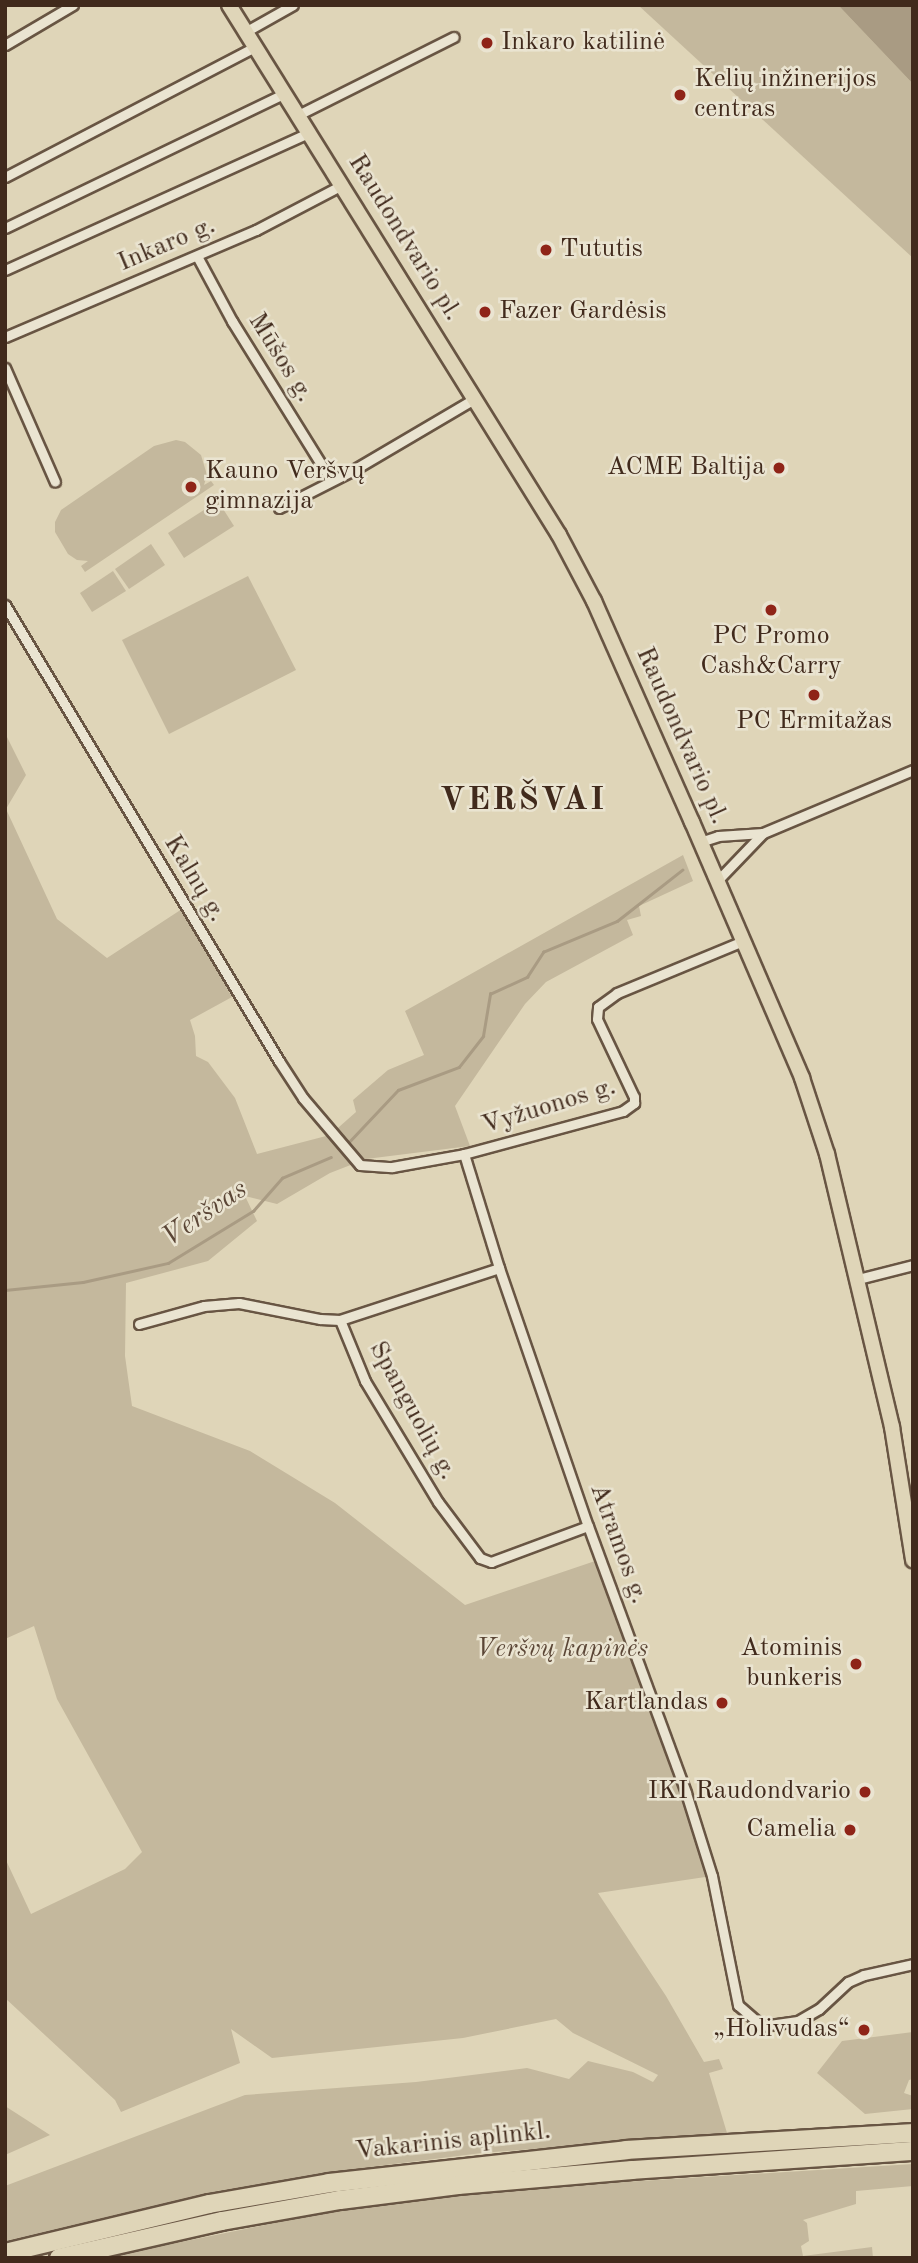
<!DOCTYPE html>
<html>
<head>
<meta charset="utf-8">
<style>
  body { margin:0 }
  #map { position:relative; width:918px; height:2263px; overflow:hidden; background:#dfd5b8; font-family:"Old Standard TT",serif }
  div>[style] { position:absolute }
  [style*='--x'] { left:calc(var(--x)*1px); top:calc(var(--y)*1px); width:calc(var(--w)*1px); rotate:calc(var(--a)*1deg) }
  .green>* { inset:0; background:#c4b89d }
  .water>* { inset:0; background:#a99b83 }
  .stream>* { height:2.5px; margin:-1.25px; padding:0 1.25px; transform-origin:1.25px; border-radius:1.25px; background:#a99b83 }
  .roads { filter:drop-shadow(2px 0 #685543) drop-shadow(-2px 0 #685543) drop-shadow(0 2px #685543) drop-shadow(0 -2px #685543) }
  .street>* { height:9px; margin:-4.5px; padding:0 4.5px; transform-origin:4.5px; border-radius:4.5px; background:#eae4d1 }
  .primary>* { height:14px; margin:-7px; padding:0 7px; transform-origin:7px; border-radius:7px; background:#dfd5b8 }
  .highway>* { height:18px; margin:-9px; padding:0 9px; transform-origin:9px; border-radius:9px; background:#dfd5b8 }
  .dots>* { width:19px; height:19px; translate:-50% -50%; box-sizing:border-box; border:4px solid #eae4d1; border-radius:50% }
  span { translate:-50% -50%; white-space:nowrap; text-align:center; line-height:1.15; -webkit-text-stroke:5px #eae4d1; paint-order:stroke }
  .poi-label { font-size:26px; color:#412a1c }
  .left { translate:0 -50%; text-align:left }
  .right { translate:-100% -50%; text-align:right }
  .street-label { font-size:26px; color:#412a1c }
  .park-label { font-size:26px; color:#5b4636; font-style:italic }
  .water-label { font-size:28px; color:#5b4636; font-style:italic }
  .district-label { font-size:33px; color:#412a1c; font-weight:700; letter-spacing:2px }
  .frame { position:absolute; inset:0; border:7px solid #412a1c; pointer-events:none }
</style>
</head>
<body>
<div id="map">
  <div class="green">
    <i style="clip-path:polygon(638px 5px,838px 5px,913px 84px,913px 258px)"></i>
    <i style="clip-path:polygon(176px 440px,185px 442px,201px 455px,207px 475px,204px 485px,211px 481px,214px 485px,85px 572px,81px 566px,88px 561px,77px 560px,68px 554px,55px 532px,55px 522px,61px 510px,154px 446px)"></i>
    <i style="clip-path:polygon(218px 501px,234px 526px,184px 558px,168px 533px)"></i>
    <i style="clip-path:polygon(151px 544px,165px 565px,129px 589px,115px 569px)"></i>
    <i style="clip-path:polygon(113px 571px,126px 591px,92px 612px,80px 593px)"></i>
    <i style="clip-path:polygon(248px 576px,296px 670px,169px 734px,122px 640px)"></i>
    <i style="clip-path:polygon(5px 733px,26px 775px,6px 809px,57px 919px,107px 958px,182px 909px,232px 997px,190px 1020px,195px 1036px,196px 1056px,208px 1062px,235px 1098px,257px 1154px,330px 1135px,356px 1112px,353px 1100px,388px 1070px,424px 1055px,405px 1011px,683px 855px,693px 881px,639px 906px,641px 916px,627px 920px,633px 935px,546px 982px,525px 1004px,455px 1106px,470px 1146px,366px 1159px,330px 1173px,277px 1204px,245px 1196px,257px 1221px,208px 1261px,126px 1283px,125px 1356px,132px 1406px,250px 1451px,335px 1503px,465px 1605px,601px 1559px,712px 1876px,598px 1893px,666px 1996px,704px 2062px,719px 2059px,723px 2069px,709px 2073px,727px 2133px,482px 2153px,346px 2170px,217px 2191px,5px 2241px,5px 2186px,245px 2095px,416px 2082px,527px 2068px,569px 2079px,588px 2061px,633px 2072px,653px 2082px,658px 2075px,573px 2033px,556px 2019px,463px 2038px,272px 2058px,231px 2029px,240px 2063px,121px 2112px,115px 2100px,5px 1998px,5px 1858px,31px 1914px,125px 1869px,142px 1852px,57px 1699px,34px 1626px,5px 1639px)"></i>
    <i style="clip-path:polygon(913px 2032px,913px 2079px,909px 2080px,904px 2093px,913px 2096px,913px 2109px,865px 2114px,817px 2073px,842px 2041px)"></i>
    <i style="clip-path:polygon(5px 2106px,50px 2135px,5px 2155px)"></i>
    <i style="clip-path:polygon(744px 2151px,745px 2156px,126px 2234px,28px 2258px,11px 2258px,219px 2209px,302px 2195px,531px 2167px)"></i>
    <i style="clip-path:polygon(913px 2164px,913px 2186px,856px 2191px,856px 2204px,803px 2220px,807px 2223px,809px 2241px,801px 2246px,803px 2256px,872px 2247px,873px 2258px,103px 2258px,334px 2211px,448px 2197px,624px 2182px)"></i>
  </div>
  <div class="water">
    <i style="clip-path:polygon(838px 5px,913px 5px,913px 84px)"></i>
  </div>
  <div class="stream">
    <i style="--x:347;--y:1144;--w:74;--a:-46.6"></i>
    <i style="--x:398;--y:1090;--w:65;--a:-20.7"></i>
    <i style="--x:459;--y:1067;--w:39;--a:-52"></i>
    <i style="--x:483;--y:1036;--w:43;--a:-80.5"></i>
    <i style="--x:490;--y:994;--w:41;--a:-24.7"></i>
    <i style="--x:527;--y:977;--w:30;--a:-57"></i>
    <i style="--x:543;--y:952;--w:80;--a:-22.7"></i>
    <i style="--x:617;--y:921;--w:83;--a:-38.1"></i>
    <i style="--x:5;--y:1290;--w:78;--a:-5.9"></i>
    <i style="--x:83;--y:1282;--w:87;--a:-12.6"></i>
    <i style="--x:168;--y:1263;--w:100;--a:-31.5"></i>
    <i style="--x:253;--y:1211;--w:44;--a:-48.7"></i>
    <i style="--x:282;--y:1178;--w:53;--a:-23.2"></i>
  </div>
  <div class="roads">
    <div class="street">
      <i style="--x:245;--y:32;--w:55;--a:-29.4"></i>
      <i style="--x:5;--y:45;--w:79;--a:-30.5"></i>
      <i style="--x:298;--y:115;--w:174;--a:-26.6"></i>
      <i style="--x:5;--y:177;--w:282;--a:-27.5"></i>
      <i style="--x:5;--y:228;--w:310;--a:-25.7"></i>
      <i style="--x:197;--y:256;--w:74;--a:61.7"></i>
      <i style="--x:232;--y:321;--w:187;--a:58.1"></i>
      <i style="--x:5;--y:270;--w:333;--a:-24.3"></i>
      <i style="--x:5;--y:337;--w:273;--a:-23.1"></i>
      <i style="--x:256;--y:230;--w:97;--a:-27.6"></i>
      <i style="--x:5;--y:368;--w:124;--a:66.3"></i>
      <i style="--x:279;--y:508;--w:80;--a:-26.9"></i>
      <i style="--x:350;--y:472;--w:144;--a:-30.5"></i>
      <i style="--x:5;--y:605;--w:532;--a:59"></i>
      <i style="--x:279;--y:1061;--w:44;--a:57"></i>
      <i style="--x:303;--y:1098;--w:88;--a:49.6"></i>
      <i style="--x:360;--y:1165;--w:32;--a:4"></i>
      <i style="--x:392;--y:1167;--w:73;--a:-10.2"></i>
      <i style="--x:464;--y:1154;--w:165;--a:-15.1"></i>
      <i style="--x:623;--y:1111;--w:14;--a:-36"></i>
      <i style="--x:634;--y:1103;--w:6;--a:-90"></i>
      <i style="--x:634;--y:1097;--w:86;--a:-115.4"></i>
      <i style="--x:597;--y:1019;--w:12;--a:-85"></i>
      <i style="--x:598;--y:1007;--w:24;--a:-36"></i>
      <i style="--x:617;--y:993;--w:136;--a:-22.4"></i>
      <i style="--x:700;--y:842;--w:19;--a:-18"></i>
      <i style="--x:718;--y:836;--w:45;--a:-3.8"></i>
      <i style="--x:763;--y:833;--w:163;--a:-22.8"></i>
      <i style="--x:717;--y:881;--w:66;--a:-46.2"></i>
      <i style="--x:464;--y:1154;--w:119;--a:72.9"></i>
      <i style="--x:499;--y:1268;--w:273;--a:71"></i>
      <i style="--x:588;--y:1526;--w:284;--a:69.8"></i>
      <i style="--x:686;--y:1793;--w:87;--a:72.6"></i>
      <i style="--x:712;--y:1876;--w:132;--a:78.6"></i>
      <i style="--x:738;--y:2005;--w:32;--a:41"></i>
      <i style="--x:762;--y:2026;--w:36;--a:-8"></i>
      <i style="--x:798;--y:2021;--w:24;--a:-30"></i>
      <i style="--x:819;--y:2009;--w:40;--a:-43"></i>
      <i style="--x:848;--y:1982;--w:17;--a:-24"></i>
      <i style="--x:864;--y:1975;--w:50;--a:-12.7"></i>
      <i style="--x:858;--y:1279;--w:57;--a:-14.3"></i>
      <i style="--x:340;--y:1320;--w:167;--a:-18.1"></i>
      <i style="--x:139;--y:1324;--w:67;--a:-15.5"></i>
      <i style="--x:204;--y:1306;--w:35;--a:-5"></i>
      <i style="--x:239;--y:1303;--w:83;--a:11.2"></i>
      <i style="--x:320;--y:1319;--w:20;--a:3"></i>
      <i style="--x:340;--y:1320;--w:66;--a:67.7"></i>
      <i style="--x:365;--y:1381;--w:141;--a:58.9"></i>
      <i style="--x:438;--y:1502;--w:70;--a:53.1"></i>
      <i style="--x:480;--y:1558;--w:12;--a:20"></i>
      <i style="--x:491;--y:1562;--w:103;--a:-20.4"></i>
    </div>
    <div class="primary">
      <i style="--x:229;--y:5;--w:624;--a:58.09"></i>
      <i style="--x:559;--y:535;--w:75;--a:62.1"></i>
      <i style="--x:594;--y:601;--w:242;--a:66.1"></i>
      <i style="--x:692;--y:822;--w:279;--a:66.7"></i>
      <i style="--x:802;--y:1078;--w:80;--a:71.8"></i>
      <i style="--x:827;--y:1154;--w:281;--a:76.6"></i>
      <i style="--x:892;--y:1427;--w:135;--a:81"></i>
    </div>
    <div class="highway">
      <i style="--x:5;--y:2253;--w:210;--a:-13.5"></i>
      <i style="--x:209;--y:2204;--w:122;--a:-9.9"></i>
      <i style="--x:329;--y:2183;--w:299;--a:-6.3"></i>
      <i style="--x:626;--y:2150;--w:288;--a:-3.4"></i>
      <i style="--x:59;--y:2258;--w:167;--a:-12.8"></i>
      <i style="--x:222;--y:2221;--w:120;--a:-10.1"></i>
      <i style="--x:340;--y:2200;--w:119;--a:-7.2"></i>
      <i style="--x:458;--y:2185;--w:175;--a:-4.9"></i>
      <i style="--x:632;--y:2170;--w:282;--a:-3.9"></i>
    </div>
  </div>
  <div class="dots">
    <i style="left:487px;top:43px;background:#8f2418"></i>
    <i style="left:680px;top:95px;background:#8f2418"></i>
    <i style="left:546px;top:250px;background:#8f2418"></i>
    <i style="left:485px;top:312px;background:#8f2418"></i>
    <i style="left:779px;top:468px;background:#8f2418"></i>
    <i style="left:191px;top:487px;background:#8f2418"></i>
    <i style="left:771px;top:610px;background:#8f2418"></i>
    <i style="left:814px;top:695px;background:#8f2418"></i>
    <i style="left:856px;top:1664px;background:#8f2418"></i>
    <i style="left:722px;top:1703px;background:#8f2418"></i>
    <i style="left:865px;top:1792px;background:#8f2418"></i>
    <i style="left:850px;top:1830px;background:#8f2418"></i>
    <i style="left:864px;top:2030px;background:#8f2418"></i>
  </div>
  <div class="poi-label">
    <span class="left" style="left:501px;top:43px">Inkaro katilinė</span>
    <span class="left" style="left:694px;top:95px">Kelių inžinerijos<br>centras</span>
    <span class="left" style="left:560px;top:250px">Tututis</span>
    <span class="left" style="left:499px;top:312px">Fazer Gardėsis</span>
    <span class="right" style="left:765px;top:468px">ACME Baltija</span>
    <span class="left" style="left:205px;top:487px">Kauno Veršvų<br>gimnazija</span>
    <span style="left:771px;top:652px">PC Promo<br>Cash&amp;Carry</span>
    <span style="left:814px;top:722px">PC Ermitažas</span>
    <span class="right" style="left:842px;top:1664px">Atominis<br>bunkeris</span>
    <span class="right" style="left:708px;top:1703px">Kartlandas</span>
    <span class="right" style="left:851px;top:1792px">IKI Raudondvario</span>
    <span class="right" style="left:836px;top:1830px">Camelia</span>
    <span class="right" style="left:850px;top:2030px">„Holivudas“</span>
  </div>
  <div class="street-label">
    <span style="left:404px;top:238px;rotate:58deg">Raudondvario pl.</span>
    <span style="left:167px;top:245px;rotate:-23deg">Inkaro g.</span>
    <span style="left:280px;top:358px;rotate:58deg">Mūšos g.</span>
    <span style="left:681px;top:736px;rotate:66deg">Raudondvario pl.</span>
    <span style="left:194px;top:879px;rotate:59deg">Kalnų g.</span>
    <span style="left:549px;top:1107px;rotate:-17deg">Vyžuonos g.</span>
    <span style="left:412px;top:1411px;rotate:61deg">Spanguolių g.</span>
    <span style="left:618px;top:1544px;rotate:70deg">Atramos g.</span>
    <span style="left:453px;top:2142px;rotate:-6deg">Vakarinis aplinkl.</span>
  </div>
  <div class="park-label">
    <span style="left:562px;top:1650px">Veršvų kapinės</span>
  </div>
  <div class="water-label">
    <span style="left:205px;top:1214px;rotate:-34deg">Veršvas</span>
  </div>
  <div class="district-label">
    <span style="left:523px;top:801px">VERŠVAI</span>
  </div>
  <div class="frame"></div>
</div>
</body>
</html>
